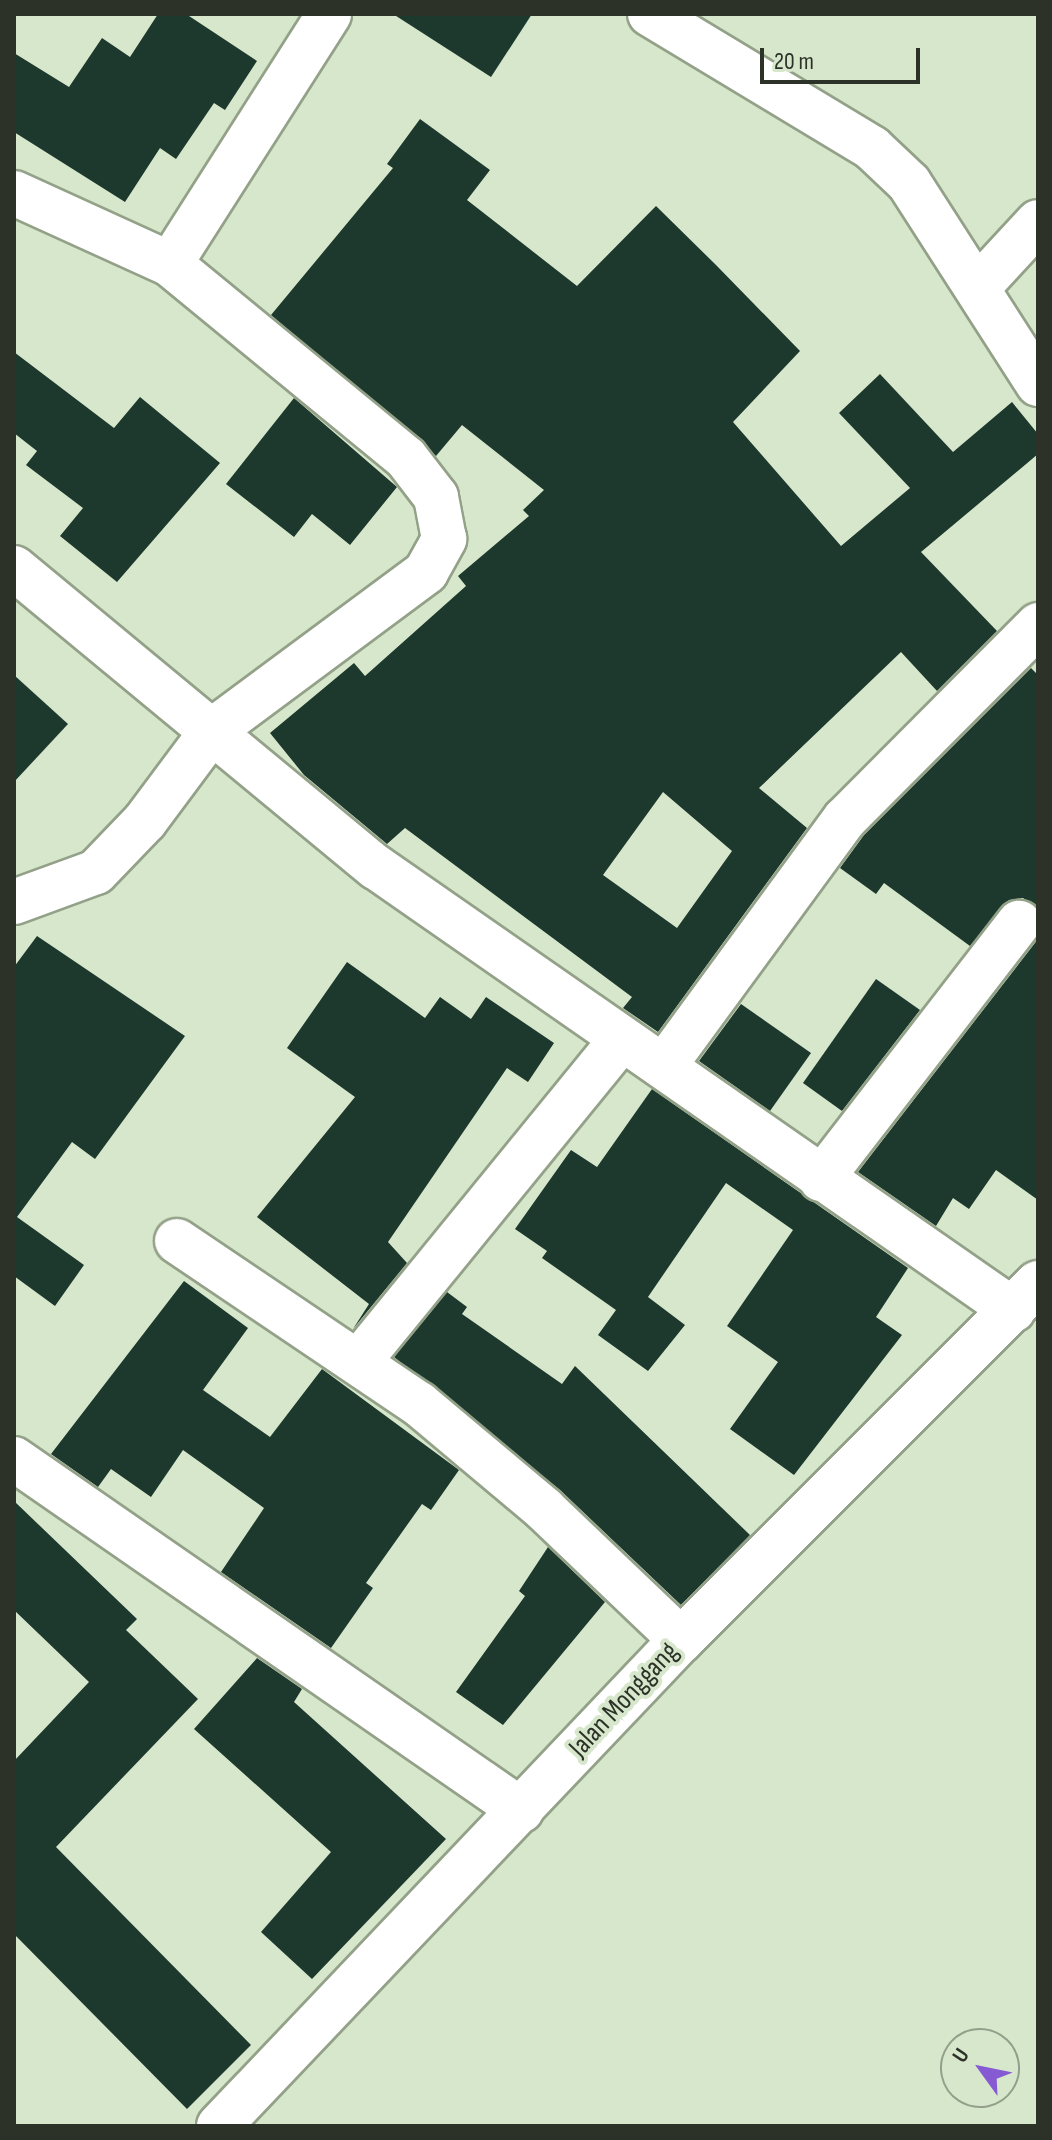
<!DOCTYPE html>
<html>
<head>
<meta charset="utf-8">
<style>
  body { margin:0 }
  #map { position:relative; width:1052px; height:2140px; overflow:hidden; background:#d7e7cc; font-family:"Sofia Sans Condensed",sans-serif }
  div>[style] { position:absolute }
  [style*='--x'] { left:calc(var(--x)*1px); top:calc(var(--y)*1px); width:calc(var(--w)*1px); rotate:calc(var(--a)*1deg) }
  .building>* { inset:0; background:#1d382d }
  .roads { filter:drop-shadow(2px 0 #93a188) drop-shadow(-2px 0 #93a188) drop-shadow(0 2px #93a188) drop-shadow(0 -2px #93a188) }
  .minor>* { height:44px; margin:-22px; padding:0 22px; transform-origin:22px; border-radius:22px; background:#fff }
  span { translate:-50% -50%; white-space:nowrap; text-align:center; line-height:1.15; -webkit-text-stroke:8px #d7e7cc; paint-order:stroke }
  .street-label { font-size:28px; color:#2c3228 }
  .frame { position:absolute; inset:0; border:16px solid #2c3228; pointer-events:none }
  .north { position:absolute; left:940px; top:2028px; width:80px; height:80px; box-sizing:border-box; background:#d7e7cc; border:2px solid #939f8a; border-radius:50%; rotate:303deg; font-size:22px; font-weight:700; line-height:32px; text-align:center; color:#2c3228 }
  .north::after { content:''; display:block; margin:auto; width:28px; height:36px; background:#865ad3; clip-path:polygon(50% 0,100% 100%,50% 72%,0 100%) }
  .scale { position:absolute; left:760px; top:48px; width:160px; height:36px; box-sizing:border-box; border:4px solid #2c3228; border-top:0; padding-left:10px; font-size:24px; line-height:28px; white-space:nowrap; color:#2c3228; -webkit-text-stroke:6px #d7e7cc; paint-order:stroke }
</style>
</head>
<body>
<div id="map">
  <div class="building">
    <i style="clip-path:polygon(158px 14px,186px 14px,257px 61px,225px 110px,214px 103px,176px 159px,160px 148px,125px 202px,14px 132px,14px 53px,69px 87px,102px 38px,130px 57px)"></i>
    <i style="clip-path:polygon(393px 14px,532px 14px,491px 77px)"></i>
    <i style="clip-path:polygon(evenodd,420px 119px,490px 170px,467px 200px,577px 286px,656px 206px,716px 265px,800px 351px,733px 422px,841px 546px,910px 488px,839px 413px,880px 374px,953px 452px,1012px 402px,1038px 434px,1038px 454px,921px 552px,997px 631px,937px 691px,901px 652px,759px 788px,807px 828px,658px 1032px,623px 1008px,632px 997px,405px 828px,387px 844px,304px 775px,270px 733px,354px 663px,365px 676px,466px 586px,458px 576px,529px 516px,523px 510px,544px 490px,462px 425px,436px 456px,271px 315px,393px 168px,387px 164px,420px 119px,663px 792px,732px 851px,677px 928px,603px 875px,663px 792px)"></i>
    <i style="clip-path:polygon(14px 352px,114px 428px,140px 397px,220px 463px,117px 582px,60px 536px,83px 508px,26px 465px,37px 451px,14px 433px)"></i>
    <i style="clip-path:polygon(294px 398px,397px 487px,350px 545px,312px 514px,294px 537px,226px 484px)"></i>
    <i style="clip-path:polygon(1031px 668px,1038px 675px,1038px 908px,1023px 898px,1009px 900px,970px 946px,884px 883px,876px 894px,840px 868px,864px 835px)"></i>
    <i style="clip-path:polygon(14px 675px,68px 724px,14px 782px)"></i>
    <i style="clip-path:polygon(37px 936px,185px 1036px,95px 1159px,72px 1142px,17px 1217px,84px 1265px,55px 1306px,14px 1276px,14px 967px)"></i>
    <i style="clip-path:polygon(1038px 939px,1038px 1200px,996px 1170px,969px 1209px,953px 1198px,936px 1226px,858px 1172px)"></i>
    <i style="clip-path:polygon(347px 962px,425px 1018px,440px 997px,471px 1019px,486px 997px,554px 1043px,528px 1082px,507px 1068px,388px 1242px,407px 1263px,353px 1329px,369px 1304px,257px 1217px,355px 1097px,287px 1048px)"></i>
    <i style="clip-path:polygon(876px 979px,920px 1010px,842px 1111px,803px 1083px)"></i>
    <i style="clip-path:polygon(741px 1004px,811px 1053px,770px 1111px,699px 1061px)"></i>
    <i style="clip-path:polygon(652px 1089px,908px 1268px,876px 1317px,902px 1335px,794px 1475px,730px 1429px,778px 1362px,727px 1326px,793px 1230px,726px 1183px,648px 1297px,685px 1325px,648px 1371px,598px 1335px,616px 1310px,542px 1258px,547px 1251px,515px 1229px,571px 1150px,597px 1167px)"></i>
    <i style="clip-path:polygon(184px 1281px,248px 1328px,203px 1390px,270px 1437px,322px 1369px,459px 1470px,431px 1510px,422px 1504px,366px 1583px,373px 1588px,331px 1648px,221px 1572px,264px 1508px,183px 1450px,151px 1497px,111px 1469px,98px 1487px,51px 1454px)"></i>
    <i style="clip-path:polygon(447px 1292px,467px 1307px,462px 1314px,562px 1384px,575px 1366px,750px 1535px,681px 1605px,560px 1490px,394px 1357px)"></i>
    <i style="clip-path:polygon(14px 1501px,137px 1619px,126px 1630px,198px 1699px,56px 1847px,251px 2045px,187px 2109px,14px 1934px,14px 1761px,89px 1682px,14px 1610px)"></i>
    <i style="clip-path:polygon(548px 1547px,605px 1602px,503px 1725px,456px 1692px,525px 1596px,519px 1591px)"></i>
    <i style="clip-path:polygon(257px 1658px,302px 1689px,294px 1702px,446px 1839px,312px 1979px,261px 1932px,331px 1852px,194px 1729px)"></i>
  </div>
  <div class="roads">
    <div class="minor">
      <i style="--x:650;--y:14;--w:259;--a:31.1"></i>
      <i style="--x:872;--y:148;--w:51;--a:43.4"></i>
      <i style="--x:909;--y:183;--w:239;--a:57.3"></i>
      <i style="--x:14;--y:193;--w:171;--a:24.5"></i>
      <i style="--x:978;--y:287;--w:88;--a:-47.3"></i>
      <i style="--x:14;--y:568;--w:470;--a:39.6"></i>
      <i style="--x:376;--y:867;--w:776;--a:34.82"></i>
      <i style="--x:14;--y:902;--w:87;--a:-20.1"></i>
      <i style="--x:96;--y:872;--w:71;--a:-46.1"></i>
      <i style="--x:145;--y:821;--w:112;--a:-53.3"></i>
      <i style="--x:212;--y:731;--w:267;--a:-36.6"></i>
      <i style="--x:426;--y:572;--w:38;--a:-61"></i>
      <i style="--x:444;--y:539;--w:43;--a:-100.8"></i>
      <i style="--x:436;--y:497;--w:49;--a:-127.6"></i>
      <i style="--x:406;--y:458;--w:306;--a:-140.6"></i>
      <i style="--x:170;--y:264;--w:296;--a:-57.5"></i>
      <i style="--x:664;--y:1066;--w:306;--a:-53.8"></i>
      <i style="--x:845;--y:819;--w:274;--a:-45.1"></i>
      <i style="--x:821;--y:1179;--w:324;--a:-52.3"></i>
      <i style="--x:177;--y:1241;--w:292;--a:34"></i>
      <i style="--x:419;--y:1404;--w:163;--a:40"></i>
      <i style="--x:544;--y:1509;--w:190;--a:43.7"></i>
      <i style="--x:360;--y:1360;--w:414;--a:-50.8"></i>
      <i style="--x:14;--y:1459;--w:617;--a:34.7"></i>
      <i style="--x:219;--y:2126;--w:671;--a:-46.45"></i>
      <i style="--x:681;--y:1640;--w:505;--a:-45"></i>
    </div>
  </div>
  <div class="street-label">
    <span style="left:624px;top:1700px;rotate:-47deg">Jalan Monggang</span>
  </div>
  <div class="frame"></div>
  <div class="north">U</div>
  <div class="scale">20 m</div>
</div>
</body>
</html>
